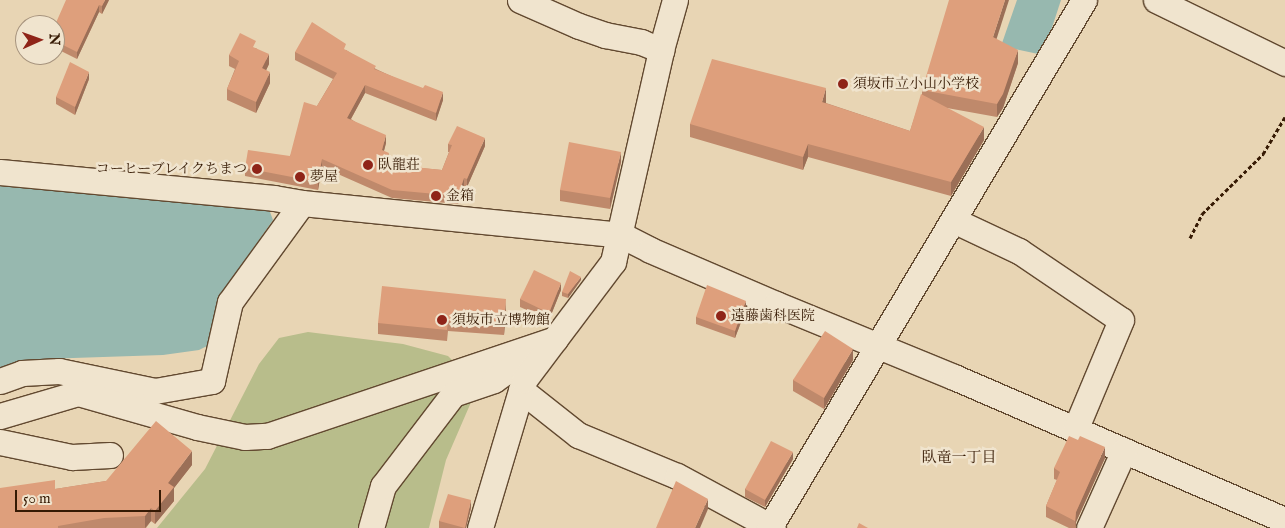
<!DOCTYPE html>
<html>
<head>
<meta charset="utf-8">
<style>
  body { margin:0 }
  #map { position:relative; width:1285px; height:528px; overflow:hidden; background:#e8d5b4; font-family:"IM FELL English","Noto Serif JP",serif }
  div>[style] { position:absolute }
  [style*='--x'] { left:calc(var(--x)*1px); top:calc(var(--y)*1px); width:calc(var(--w)*1px); rotate:calc(var(--a)*1deg) }
  .green>* { inset:0; background:#b8bd8b }
  .water>* { inset:0; background:#97b8af }
  .path>* { height:3px; margin-top:-1.5px; transform-origin:0; background:repeating-linear-gradient(90deg,#361a04 0 4px,transparent 0 6.5px) }
  .roads { filter:drop-shadow(1px 0 #624930) drop-shadow(-1px 0 #624930) drop-shadow(0 1px #624930) drop-shadow(0 -1px #624930) }
  .minor>* { height:25px; margin:-12.5px; padding:0 12.5px; transform-origin:12.5px; border-radius:12.5px; background:#f0e4ce }
  .wall>* { inset:0; background:#bf896b }
  .shaded-wall>* { inset:0; background:#9b6f57 }
  .building>* { inset:0; background:#de9f7c }
  .dots>* { width:14px; height:14px; translate:-50% -50%; box-sizing:border-box; border:2px solid #f0e4ce; border-radius:50% }
  span { translate:-50% -50%; white-space:nowrap; text-align:center; line-height:1.15; -webkit-text-stroke:5px #f0e4ce; paint-order:stroke }
  .poi-label { font-size:14px; color:#361a04 }
  .left { translate:0 -50%; text-align:left }
  .right { translate:-100% -50%; text-align:right }
  .neighbourhood-label { font-size:15px; color:#361a04 }
  .north { position:absolute; left:15px; top:15px; width:50px; height:50px; box-sizing:border-box; background:#f0e4ce; border:1px solid #a6937d; border-radius:50%; rotate:88deg; font-size:14px; font-weight:700; line-height:20px; text-align:center; color:#361a04 }
  .north::after { content:''; display:block; margin:auto; width:18px; height:22px; background:#8f2418; clip-path:polygon(50% 0,100% 100%,50% 72%,0 100%) }
  .scale { position:absolute; left:15px; top:490px; width:146px; height:22px; box-sizing:border-box; border:2px solid #361a04; border-top:0; padding-left:6px; font-size:15px; line-height:18px; white-space:nowrap; color:#361a04; -webkit-text-stroke:4px #f0e4ce; paint-order:stroke }
</style>
</head>
<body>
<div id="map">
  <div class="green">
    <i style="clip-path:polygon(308px 332px,403px 344px,448px 356px,469px 377px,472px 400px,446px 460px,429px 528px,157px 528px,205px 469px,259px 364px,279px 338px)"></i>
  </div>
  <div class="water">
    <i style="clip-path:polygon(1017px 0,1061px 0,1043px 55px,1001px 46px)"></i>
    <i style="clip-path:polygon(0 186px,262px 209px,270px 212px,273px 220px,231px 280px,211px 341px,207px 346px,199px 350px,163px 355px,43px 359px,0 369px)"></i>
  </div>
  <div class="path">
    <i style="--x:1190;--y:238;--w:27;--a:-63"></i>
    <i style="--x:1202;--y:214;--w:86;--a:-44.5"></i>
    <i style="--x:1263;--y:154;--w:43;--a:-59.3"></i>
  </div>
  <div class="roads">
    <div class="minor">
      <i style="--x:520;--y:0;--w:64;--a:23.8"></i>
      <i style="--x:579;--y:26;--w:28;--a:19"></i>
      <i style="--x:605;--y:35;--w:37;--a:11"></i>
      <i style="--x:641;--y:42;--w:22;--a:22"></i>
      <i style="--x:1156;--y:0;--w:144;--a:26"></i>
      <i style="--x:0;--y:172;--w:275;--a:5.4"></i>
      <i style="--x:274;--y:198;--w:28;--a:10"></i>
      <i style="--x:302;--y:203;--w:321;--a:5.7"></i>
      <i style="--x:621;--y:235;--w:33;--a:27"></i>
      <i style="--x:650;--y:250;--w:137;--a:23.2"></i>
      <i style="--x:776;--y:304;--w:192;--a:22.3"></i>
      <i style="--x:954;--y:377;--w:361;--a:23.4"></i>
      <i style="--x:953;--y:220;--w:73;--a:25.2"></i>
      <i style="--x:1019;--y:251;--w:123;--a:34.1"></i>
      <i style="--x:1121;--y:320;--w:119;--a:112.7"></i>
      <i style="--x:0;--y:381;--w:23;--a:-20"></i>
      <i style="--x:22;--y:373;--w:37;--a:-3"></i>
      <i style="--x:59;--y:371;--w:98;--a:11.8"></i>
      <i style="--x:155;--y:391;--w:58;--a:-10"></i>
      <i style="--x:212;--y:381;--w:81;--a:-77.2"></i>
      <i style="--x:230;--y:302;--w:122;--a:-54"></i>
      <i style="--x:521;--y:390;--w:73;--a:38.3"></i>
      <i style="--x:578;--y:435;--w:107;--a:22.5"></i>
      <i style="--x:677;--y:476;--w:109;--a:28.4"></i>
      <i style="--x:0;--y:416;--w:81;--a:-16.4"></i>
      <i style="--x:78;--y:393;--w:124;--a:15.9"></i>
      <i style="--x:197;--y:427;--w:49;--a:11.8"></i>
      <i style="--x:245;--y:437;--w:22;--a:-3"></i>
      <i style="--x:267;--y:436;--w:304;--a:-18.6"></i>
      <i style="--x:0;--y:442;--w:74;--a:11.8"></i>
      <i style="--x:72;--y:457;--w:38;--a:-3"></i>
      <i style="--x:371;--y:528;--w:44;--a:-74.1"></i>
      <i style="--x:383;--y:486;--w:116;--a:-52.7"></i>
      <i style="--x:453;--y:394;--w:43;--a:-18.9"></i>
      <i style="--x:494;--y:380;--w:36;--a:-36"></i>
      <i style="--x:480;--y:528;--w:154;--a:-73.4"></i>
      <i style="--x:524;--y:380;--w:148;--a:-53"></i>
      <i style="--x:613;--y:262;--w:217;--a:-77.2"></i>
      <i style="--x:661;--y:50;--w:52;--a:-74.4"></i>
      <i style="--x:769;--y:528;--w:615;--a:-59.18"></i>
      <i style="--x:1089;--y:528;--w:85;--a:-65.8"></i>
    </div>
  </div>
  <div class="wall">
    <i style="clip-path:polygon(109px 0,102px 14px,99px 12px,77px 59px,55px 48px,55px 25px)"></i>
    <i style="clip-path:polygon(996px 39px,1018px 63px,1003px 108px,997px 117px,947px 108px,984px 140px,951px 196px,808px 157px,803px 170px,690px 137px,690px 124px,826px 102px,826px 103px,910px 131px,922px 95px,922px 90px)"></i>
    <i style="clip-path:polygon(256px 48px,269px 64px,266px 70px,270px 83px,256px 113px,227px 100px,227px 89px,235px 69px,229px 66px,229px 55px)"></i>
    <i style="clip-path:polygon(346px 50px,376px 69px,443px 100px,436px 121px,365px 93px,351px 119px,386px 143px,384px 151px,389px 161px,388px 165px,442px 170px,449px 152px,448px 152px,448px 144px,485px 146px,467px 187px,464px 186px,458px 204px,392px 198px,322px 167px,318px 190px,245px 176px,245px 168px,290px 156px,317px 106px,333px 79px,295px 60px,295px 52px)"></i>
    <i style="clip-path:polygon(89px 79px,75px 115px,56px 104px,56px 97px)"></i>
    <i style="clip-path:polygon(621px 162px,610px 209px,560px 201px,560px 190px)"></i>
    <i style="clip-path:polygon(581px 280px,568px 298px,562px 296px,562px 292px)"></i>
    <i style="clip-path:polygon(561px 290px,549px 320px,520px 307px,520px 299px)"></i>
    <i style="clip-path:polygon(746px 309px,735px 338px,696px 324px,696px 317px)"></i>
    <i style="clip-path:polygon(506px 310px,504px 335px,448px 331px,447px 341px,378px 334px,378px 323px)"></i>
    <i style="clip-path:polygon(853px 360px,824px 409px,793px 391px,793px 380px)"></i>
    <i style="clip-path:polygon(1105px 458px,1076px 522px,1076px 528px,1069px 528px,1046px 517px,1046px 506px,1057px 480px,1054px 479px,1054px 468px)"></i>
    <i style="clip-path:polygon(793px 459px,765px 507px,745px 497px,745px 489px)"></i>
    <i style="clip-path:polygon(192px 465px,174px 488px,174px 501px,155px 524px,151px 521px,146px 528px,0 528px,55px 489px,106px 481px)"></i>
    <i style="clip-path:polygon(471px 508px,466px 528px,439px 528px,439px 521px)"></i>
  </div>
  <div class="shaded-wall">
    <i style="clip-path:polygon(105px 0,109px 0,102px 14px,102px 6px)"></i>
    <i style="clip-path:polygon(1005px 0,1009px 0,993px 50px,993px 37px)"></i>
    <i style="clip-path:polygon(99px 5px,99px 12px,77px 59px,77px 52px)"></i>
    <i style="clip-path:polygon(1018px 50px,1018px 63px,1003px 108px,997px 117px,997px 104px)"></i>
    <i style="clip-path:polygon(269px 54px,269px 64px,262px 79px,262px 68px)"></i>
    <i style="clip-path:polygon(89px 72px,89px 79px,75px 115px,75px 107px)"></i>
    <i style="clip-path:polygon(270px 72px,270px 83px,256px 113px,256px 102px)"></i>
    <i style="clip-path:polygon(365px 85px,365px 93px,347px 126px,347px 118px)"></i>
    <i style="clip-path:polygon(826px 88px,826px 102px,822px 115px,822px 102px)"></i>
    <i style="clip-path:polygon(443px 92px,443px 100px,436px 121px,436px 113px)"></i>
    <i style="clip-path:polygon(984px 127px,984px 140px,951px 196px,951px 182px)"></i>
    <i style="clip-path:polygon(386px 135px,386px 143px,382px 158px,382px 150px)"></i>
    <i style="clip-path:polygon(485px 138px,485px 146px,467px 187px,467px 179px)"></i>
    <i style="clip-path:polygon(808px 144px,808px 157px,803px 170px,803px 157px)"></i>
    <i style="clip-path:polygon(621px 152px,621px 162px,610px 209px,610px 198px)"></i>
    <i style="clip-path:polygon(389px 153px,389px 161px,386px 172px,386px 164px)"></i>
    <i style="clip-path:polygon(322px 159px,322px 167px,318px 190px,318px 182px)"></i>
    <i style="clip-path:polygon(464px 178px,464px 186px,458px 204px,458px 196px)"></i>
    <i style="clip-path:polygon(581px 277px,581px 280px,568px 298px,568px 294px)"></i>
    <i style="clip-path:polygon(561px 283px,561px 290px,549px 320px,549px 313px)"></i>
    <i style="clip-path:polygon(506px 299px,506px 310px,504px 335px,504px 325px)"></i>
    <i style="clip-path:polygon(746px 301px,746px 309px,735px 338px,735px 331px)"></i>
    <i style="clip-path:polygon(853px 349px,853px 360px,824px 409px,824px 398px)"></i>
    <i style="clip-path:polygon(1105px 447px,1105px 458px,1076px 522px,1075px 528px,1076px 512px)"></i>
    <i style="clip-path:polygon(192px 451px,192px 465px,174px 488px,174px 501px,155px 524px,155px 511px,168px 483px)"></i>
    <i style="clip-path:polygon(793px 452px,793px 459px,765px 507px,765px 500px)"></i>
    <i style="clip-path:polygon(708px 499px,708px 509px,700px 528px,695px 528px)"></i>
    <i style="clip-path:polygon(471px 500px,471px 508px,466px 528px,465px 528px)"></i>
    <i style="clip-path:polygon(151px 508px,151px 521px,145px 528px,145px 516px)"></i>
  </div>
  <div class="building">
    <i style="clip-path:polygon(66px 0,105px 0,102px 6px,99px 5px,77px 52px,55px 41px,55px 25px)"></i>
    <i style="clip-path:polygon(949px 0,1005px 0,993px 37px,1018px 50px,1003px 94px,997px 104px,922px 90px)"></i>
    <i style="clip-path:polygon(312px 22px,346px 44px,344px 49px,376px 66px,374px 69px,423px 88px,425px 85px,443px 92px,436px 113px,365px 85px,347px 118px,386px 135px,382px 150px,389px 153px,386px 164px,442px 170px,452px 145px,448px 144px,457px 126px,485px 138px,467px 179px,464px 178px,458px 196px,392px 190px,322px 159px,318px 182px,245px 168px,248px 150px,290px 156px,304px 102px,317px 106px,337px 73px,295px 52px)"></i>
    <i style="clip-path:polygon(240px 33px,256px 41px,253px 47px,269px 54px,262px 68px,270px 72px,256px 102px,227px 89px,239px 61px,229px 55px)"></i>
    <i style="clip-path:polygon(712px 59px,826px 88px,822px 102px,910px 131px,921px 94px,984px 127px,951px 182px,808px 144px,803px 157px,690px 124px)"></i>
    <i style="clip-path:polygon(70px 62px,89px 72px,75px 107px,56px 97px)"></i>
    <i style="clip-path:polygon(569px 142px,621px 152px,610px 198px,560px 190px)"></i>
    <i style="clip-path:polygon(534px 270px,561px 283px,549px 313px,520px 299px)"></i>
    <i style="clip-path:polygon(570px 271px,581px 277px,568px 294px,562px 292px)"></i>
    <i style="clip-path:polygon(707px 285px,746px 301px,735px 331px,696px 317px)"></i>
    <i style="clip-path:polygon(382px 286px,506px 299px,504px 325px,448px 321px,447px 330px,378px 323px)"></i>
    <i style="clip-path:polygon(825px 331px,853px 349px,824px 398px,793px 380px)"></i>
    <i style="clip-path:polygon(156px 421px,192px 451px,168px 483px,174px 487px,155px 511px,151px 508px,145px 516px,104px 518px,58px 526px,58px 528px,0 528px,0 488px,55px 480px,55px 489px,106px 481px)"></i>
    <i style="clip-path:polygon(1069px 436px,1078px 440px,1080px 436px,1105px 447px,1076px 512px,1075px 521px,1046px 506px,1060px 472px,1054px 468px)"></i>
    <i style="clip-path:polygon(771px 441px,793px 452px,765px 500px,745px 489px)"></i>
    <i style="clip-path:polygon(676px 481px,708px 499px,695px 528px,656px 528px)"></i>
    <i style="clip-path:polygon(448px 494px,471px 500px,465px 528px,439px 521px)"></i>
    <i style="clip-path:polygon(859px 523px,868px 528px,857px 528px)"></i>
  </div>
  <div class="dots">
    <i style="left:843px;top:84px;background:#8f2418"></i>
    <i style="left:368px;top:165px;background:#8f2418"></i>
    <i style="left:257px;top:169px;background:#8f2418"></i>
    <i style="left:300px;top:177px;background:#8f2418"></i>
    <i style="left:436px;top:196px;background:#8f2418"></i>
    <i style="left:721px;top:316px;background:#8f2418"></i>
    <i style="left:442px;top:320px;background:#8f2418"></i>
  </div>
  <div class="poi-label">
    <span class="left" style="left:853px;top:84px">須坂市立小山小学校</span>
    <span class="left" style="left:378px;top:165px">臥龍荘</span>
    <span class="right" style="left:247px;top:169px">コーヒーブレイクちまつ</span>
    <span class="left" style="left:310px;top:177px">夢屋</span>
    <span class="left" style="left:446px;top:196px">金箱</span>
    <span class="left" style="left:731px;top:316px">遠藤歯科医院</span>
    <span class="left" style="left:452px;top:320px">須坂市立博物館</span>
  </div>
  <div class="neighbourhood-label">
    <span style="left:959px;top:458px">臥竜一丁目</span>
  </div>
  <div class="north">N</div>
  <div class="scale">50 m</div>
</div>
</body>
</html>
